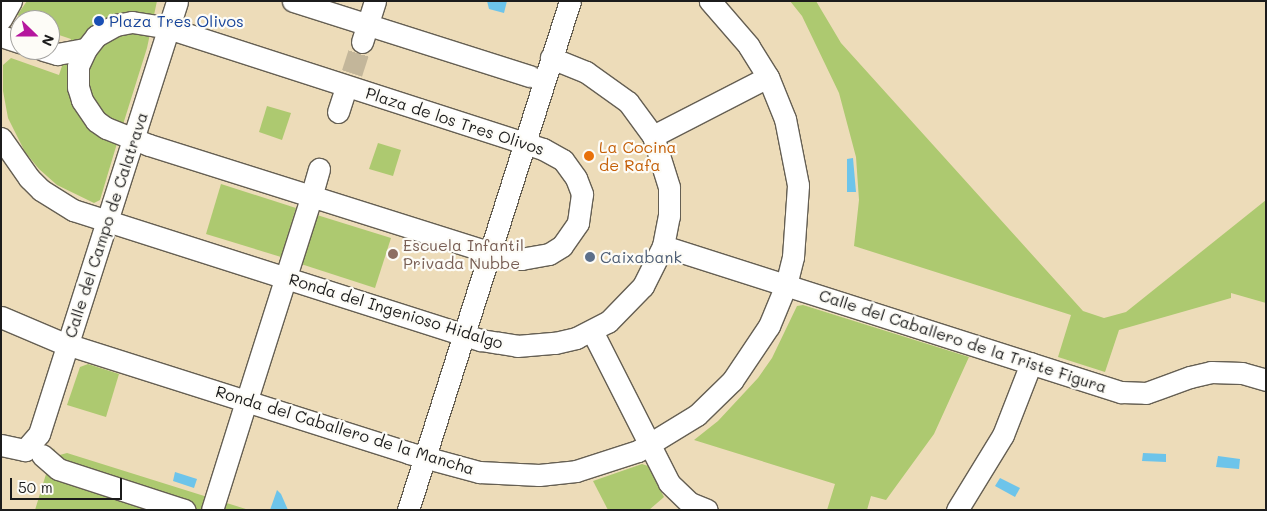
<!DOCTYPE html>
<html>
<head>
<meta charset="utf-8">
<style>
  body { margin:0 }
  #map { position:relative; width:1267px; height:511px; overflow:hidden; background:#eddcb9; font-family:Mali,sans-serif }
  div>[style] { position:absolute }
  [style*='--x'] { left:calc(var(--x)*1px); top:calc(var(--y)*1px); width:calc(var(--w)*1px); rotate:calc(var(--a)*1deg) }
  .green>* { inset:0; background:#adc970 }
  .water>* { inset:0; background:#6dc4ea }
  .minor-tunnel>* { height:21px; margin-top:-10.5px; transform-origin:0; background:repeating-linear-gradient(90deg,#c3b69a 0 21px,transparent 0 32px) }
  .roads { filter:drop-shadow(1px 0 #655f53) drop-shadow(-1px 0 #655f53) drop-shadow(0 1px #655f53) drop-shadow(0 -1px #655f53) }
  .minor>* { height:21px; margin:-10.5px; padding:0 10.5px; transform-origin:10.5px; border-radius:10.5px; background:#fff }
  .dots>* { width:14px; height:14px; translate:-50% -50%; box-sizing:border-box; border:2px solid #fdfcf7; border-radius:50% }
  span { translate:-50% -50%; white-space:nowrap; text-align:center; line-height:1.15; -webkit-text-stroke:4.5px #fdfcf7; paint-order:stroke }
  .transit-label { font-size:16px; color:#164399 }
  .left { translate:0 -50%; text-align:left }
  .street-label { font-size:16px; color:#1c1c1c }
  .food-label { font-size:16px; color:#c56008 }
  .education-label { font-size:16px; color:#785e54 }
  .service-label { font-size:16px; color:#4e5e75 }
  .frame { position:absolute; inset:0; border:2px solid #1c1c1c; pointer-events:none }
  .north { position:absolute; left:10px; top:10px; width:50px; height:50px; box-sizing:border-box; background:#fdfcf7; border:1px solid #a3a29f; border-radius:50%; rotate:112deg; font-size:14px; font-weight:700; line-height:20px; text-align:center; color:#1c1c1c }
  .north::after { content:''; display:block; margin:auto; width:18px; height:22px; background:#b5179e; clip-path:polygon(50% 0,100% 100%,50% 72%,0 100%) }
  .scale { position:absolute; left:10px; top:478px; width:112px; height:22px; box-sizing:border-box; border:2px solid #1c1c1c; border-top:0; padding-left:6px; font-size:15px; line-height:18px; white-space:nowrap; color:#1c1c1c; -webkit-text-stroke:4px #fdfcf7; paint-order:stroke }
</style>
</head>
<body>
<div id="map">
  <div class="green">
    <i style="clip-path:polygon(27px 1px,157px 1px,147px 48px,115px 150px,100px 200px,94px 203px,57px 185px,39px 169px,25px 152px,8px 118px,3px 91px,3px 65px,11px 58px,59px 75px,71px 39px,50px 32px,50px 20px,20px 20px,20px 23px,18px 14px)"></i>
    <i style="clip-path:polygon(790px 1px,816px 1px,841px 43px,1083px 311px,1104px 318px,1126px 312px,1266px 200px,1266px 303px,1231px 293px,1231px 298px,1119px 330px,1105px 372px,1058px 357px,1071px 315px,854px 246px,859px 200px,856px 157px,839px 93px,802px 16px)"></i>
    <i style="clip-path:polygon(267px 106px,291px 113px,282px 140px,259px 132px)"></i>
    <i style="clip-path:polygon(378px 143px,401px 150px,393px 176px,369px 169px)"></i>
    <i style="clip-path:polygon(221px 184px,296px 208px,281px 257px,206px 234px)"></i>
    <i style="clip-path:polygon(317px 215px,391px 238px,375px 288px,301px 264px)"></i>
    <i style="clip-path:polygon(803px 305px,969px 357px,934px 434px,886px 500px,871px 496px,867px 510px,827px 510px,835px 484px,694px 440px,718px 421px,758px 378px,772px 358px,797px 306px)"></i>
    <i style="clip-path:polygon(88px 364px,119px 374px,106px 417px,67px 405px,80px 367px)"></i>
    <i style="clip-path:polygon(54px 448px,56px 456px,67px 453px,249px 510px,35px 510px)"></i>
    <i style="clip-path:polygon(642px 464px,648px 466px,664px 497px,649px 510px,608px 510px,593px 481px)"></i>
  </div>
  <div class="water">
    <i style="clip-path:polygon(487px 1px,507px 1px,504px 13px,489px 9px)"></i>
    <i style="clip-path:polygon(853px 158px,856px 192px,847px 192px,847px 159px)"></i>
    <i style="clip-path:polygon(1143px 453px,1166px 454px,1166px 462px,1142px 461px)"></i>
    <i style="clip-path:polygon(1218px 456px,1240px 459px,1239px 469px,1216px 467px)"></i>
    <i style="clip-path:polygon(175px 472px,197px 479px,194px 488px,173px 481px)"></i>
    <i style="clip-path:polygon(1000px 478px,1020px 488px,1015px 497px,995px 486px)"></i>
    <i style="clip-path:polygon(277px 490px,281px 494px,288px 510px,270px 510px)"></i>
  </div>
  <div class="minor-tunnel">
    <i style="--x:352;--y:73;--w:33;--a:-72"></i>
  </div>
  <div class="roads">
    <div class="minor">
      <i style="--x:293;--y:1;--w:249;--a:17.6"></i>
      <i style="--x:1;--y:19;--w:21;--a:-61"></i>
      <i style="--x:132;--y:22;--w:36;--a:9"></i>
      <i style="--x:168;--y:28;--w:394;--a:17.9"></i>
      <i style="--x:543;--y:149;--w:23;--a:29"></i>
      <i style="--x:563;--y:160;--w:22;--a:54"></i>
      <i style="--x:576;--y:178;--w:17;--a:69"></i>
      <i style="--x:582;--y:194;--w:29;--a:98"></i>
      <i style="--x:578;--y:223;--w:28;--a:125"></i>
      <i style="--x:562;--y:246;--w:15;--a:148"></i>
      <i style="--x:549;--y:254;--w:28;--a:170"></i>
      <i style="--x:521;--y:259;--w:40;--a:-167"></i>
      <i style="--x:482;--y:250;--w:349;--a:-162.5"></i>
      <i style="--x:149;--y:145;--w:46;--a:-158.4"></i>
      <i style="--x:106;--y:128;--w:12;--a:-145"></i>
      <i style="--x:96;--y:121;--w:25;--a:-124"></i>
      <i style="--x:82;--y:100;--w:14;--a:-107"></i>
      <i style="--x:78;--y:87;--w:21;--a:-90"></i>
      <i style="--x:78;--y:66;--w:19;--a:-65"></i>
      <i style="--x:86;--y:49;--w:16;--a:-52"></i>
      <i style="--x:96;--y:36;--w:23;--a:-29"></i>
      <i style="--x:116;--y:25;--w:16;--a:-11"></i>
      <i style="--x:1;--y:36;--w:20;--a:18"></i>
      <i style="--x:362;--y:42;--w:43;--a:-72.4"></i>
      <i style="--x:43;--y:50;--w:15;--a:16"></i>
      <i style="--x:57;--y:54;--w:29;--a:-10"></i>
      <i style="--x:338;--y:112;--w:23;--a:-72"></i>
      <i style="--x:653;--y:136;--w:129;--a:-27.2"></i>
      <i style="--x:1;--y:138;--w:49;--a:55"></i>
      <i style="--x:29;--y:178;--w:17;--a:45"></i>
      <i style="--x:41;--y:190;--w:38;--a:32"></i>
      <i style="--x:73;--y:210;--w:428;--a:17.7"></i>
      <i style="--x:481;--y:340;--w:36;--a:9"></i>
      <i style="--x:517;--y:346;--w:38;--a:-5"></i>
      <i style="--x:555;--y:343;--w:22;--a:-13"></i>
      <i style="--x:576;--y:338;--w:36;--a:-27"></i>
      <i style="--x:608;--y:322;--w:50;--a:-45.8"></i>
      <i style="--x:643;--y:286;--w:45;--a:-63.4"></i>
      <i style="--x:663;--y:246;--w:31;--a:-79"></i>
      <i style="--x:669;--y:216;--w:29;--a:-90"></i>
      <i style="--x:669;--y:187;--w:53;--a:-107.4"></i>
      <i style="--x:653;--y:136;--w:42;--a:-126.3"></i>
      <i style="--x:628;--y:102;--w:52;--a:-144.5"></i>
      <i style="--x:586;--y:72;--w:38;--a:-158"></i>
      <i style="--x:313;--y:190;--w:22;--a:-74"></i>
      <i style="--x:663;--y:246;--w:481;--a:17.7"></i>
      <i style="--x:1121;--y:392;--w:25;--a:2"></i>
      <i style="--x:1146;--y:393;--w:47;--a:-20"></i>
      <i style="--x:1190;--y:377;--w:22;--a:-13"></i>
      <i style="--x:1211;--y:372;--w:31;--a:2"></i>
      <i style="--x:1242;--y:373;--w:25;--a:16"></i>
      <i style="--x:288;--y:270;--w:72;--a:-72.3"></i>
      <i style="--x:1;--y:317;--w:64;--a:23"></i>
      <i style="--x:60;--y:342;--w:366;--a:17.6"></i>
      <i style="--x:409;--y:453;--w:73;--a:15.2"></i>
      <i style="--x:479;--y:472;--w:60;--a:2.9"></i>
      <i style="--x:539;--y:475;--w:37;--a:-6"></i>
      <i style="--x:576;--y:471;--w:65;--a:-17.9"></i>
      <i style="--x:638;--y:451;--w:69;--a:-31.4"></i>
      <i style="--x:697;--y:415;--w:49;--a:-44.2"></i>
      <i style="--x:732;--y:381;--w:66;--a:-56.1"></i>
      <i style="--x:769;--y:326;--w:44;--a:-67.5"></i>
      <i style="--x:786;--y:285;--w:29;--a:-76"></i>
      <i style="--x:793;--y:257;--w:72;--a:-86"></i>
      <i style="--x:798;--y:185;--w:67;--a:-101.1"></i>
      <i style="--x:785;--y:119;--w:45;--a:-112"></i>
      <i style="--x:768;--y:77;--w:36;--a:-122"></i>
      <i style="--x:749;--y:46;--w:60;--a:-130.9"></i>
      <i style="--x:592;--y:331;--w:170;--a:63.1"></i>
      <i style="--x:669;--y:483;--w:29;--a:44"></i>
      <i style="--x:690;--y:503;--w:18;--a:22"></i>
      <i style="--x:249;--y:393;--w:112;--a:-72.4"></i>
      <i style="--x:1;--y:445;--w:25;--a:12"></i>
      <i style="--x:25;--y:450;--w:21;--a:-49"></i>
      <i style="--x:39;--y:434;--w:454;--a:-72.3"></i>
      <i style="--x:42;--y:455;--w:21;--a:41"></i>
      <i style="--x:58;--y:469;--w:133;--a:18"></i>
      <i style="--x:212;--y:510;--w:107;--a:-72.6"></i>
      <i style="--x:408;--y:510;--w:534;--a:-72.35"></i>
      <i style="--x:957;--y:510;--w:88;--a:-58.5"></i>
      <i style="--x:1003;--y:435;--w:77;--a:-68.7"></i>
    </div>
  </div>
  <div class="dots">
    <i style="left:99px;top:21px;background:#1a4fb4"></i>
    <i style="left:589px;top:156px;background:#e8710a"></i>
    <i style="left:393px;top:254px;background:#8d6e63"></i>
    <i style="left:590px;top:257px;background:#5c6f8a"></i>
  </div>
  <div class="transit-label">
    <span class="left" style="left:109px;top:21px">Plaza Tres Olivos</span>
  </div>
  <div class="street-label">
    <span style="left:455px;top:121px;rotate:18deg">Plaza de los Tres Olivos</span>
    <span style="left:106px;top:225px;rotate:-72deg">Calle del Campo de Calatrava</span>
    <span style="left:396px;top:311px;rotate:17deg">Ronda del Ingenioso Hidalgo</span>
    <span style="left:963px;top:341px;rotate:18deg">Calle del Caballero de la Triste Figura</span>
    <span style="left:345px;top:430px;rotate:17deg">Ronda del Caballero de la Mancha</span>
  </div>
  <div class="food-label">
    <span class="left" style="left:599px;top:156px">La Cocina<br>de Rafa</span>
  </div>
  <div class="education-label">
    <span class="left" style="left:403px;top:254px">Escuela Infantil<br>Privada Nubbe</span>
  </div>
  <div class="service-label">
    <span class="left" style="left:600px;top:257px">Caixabank</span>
  </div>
  <div class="frame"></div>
  <div class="north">N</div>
  <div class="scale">50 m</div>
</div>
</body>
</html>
